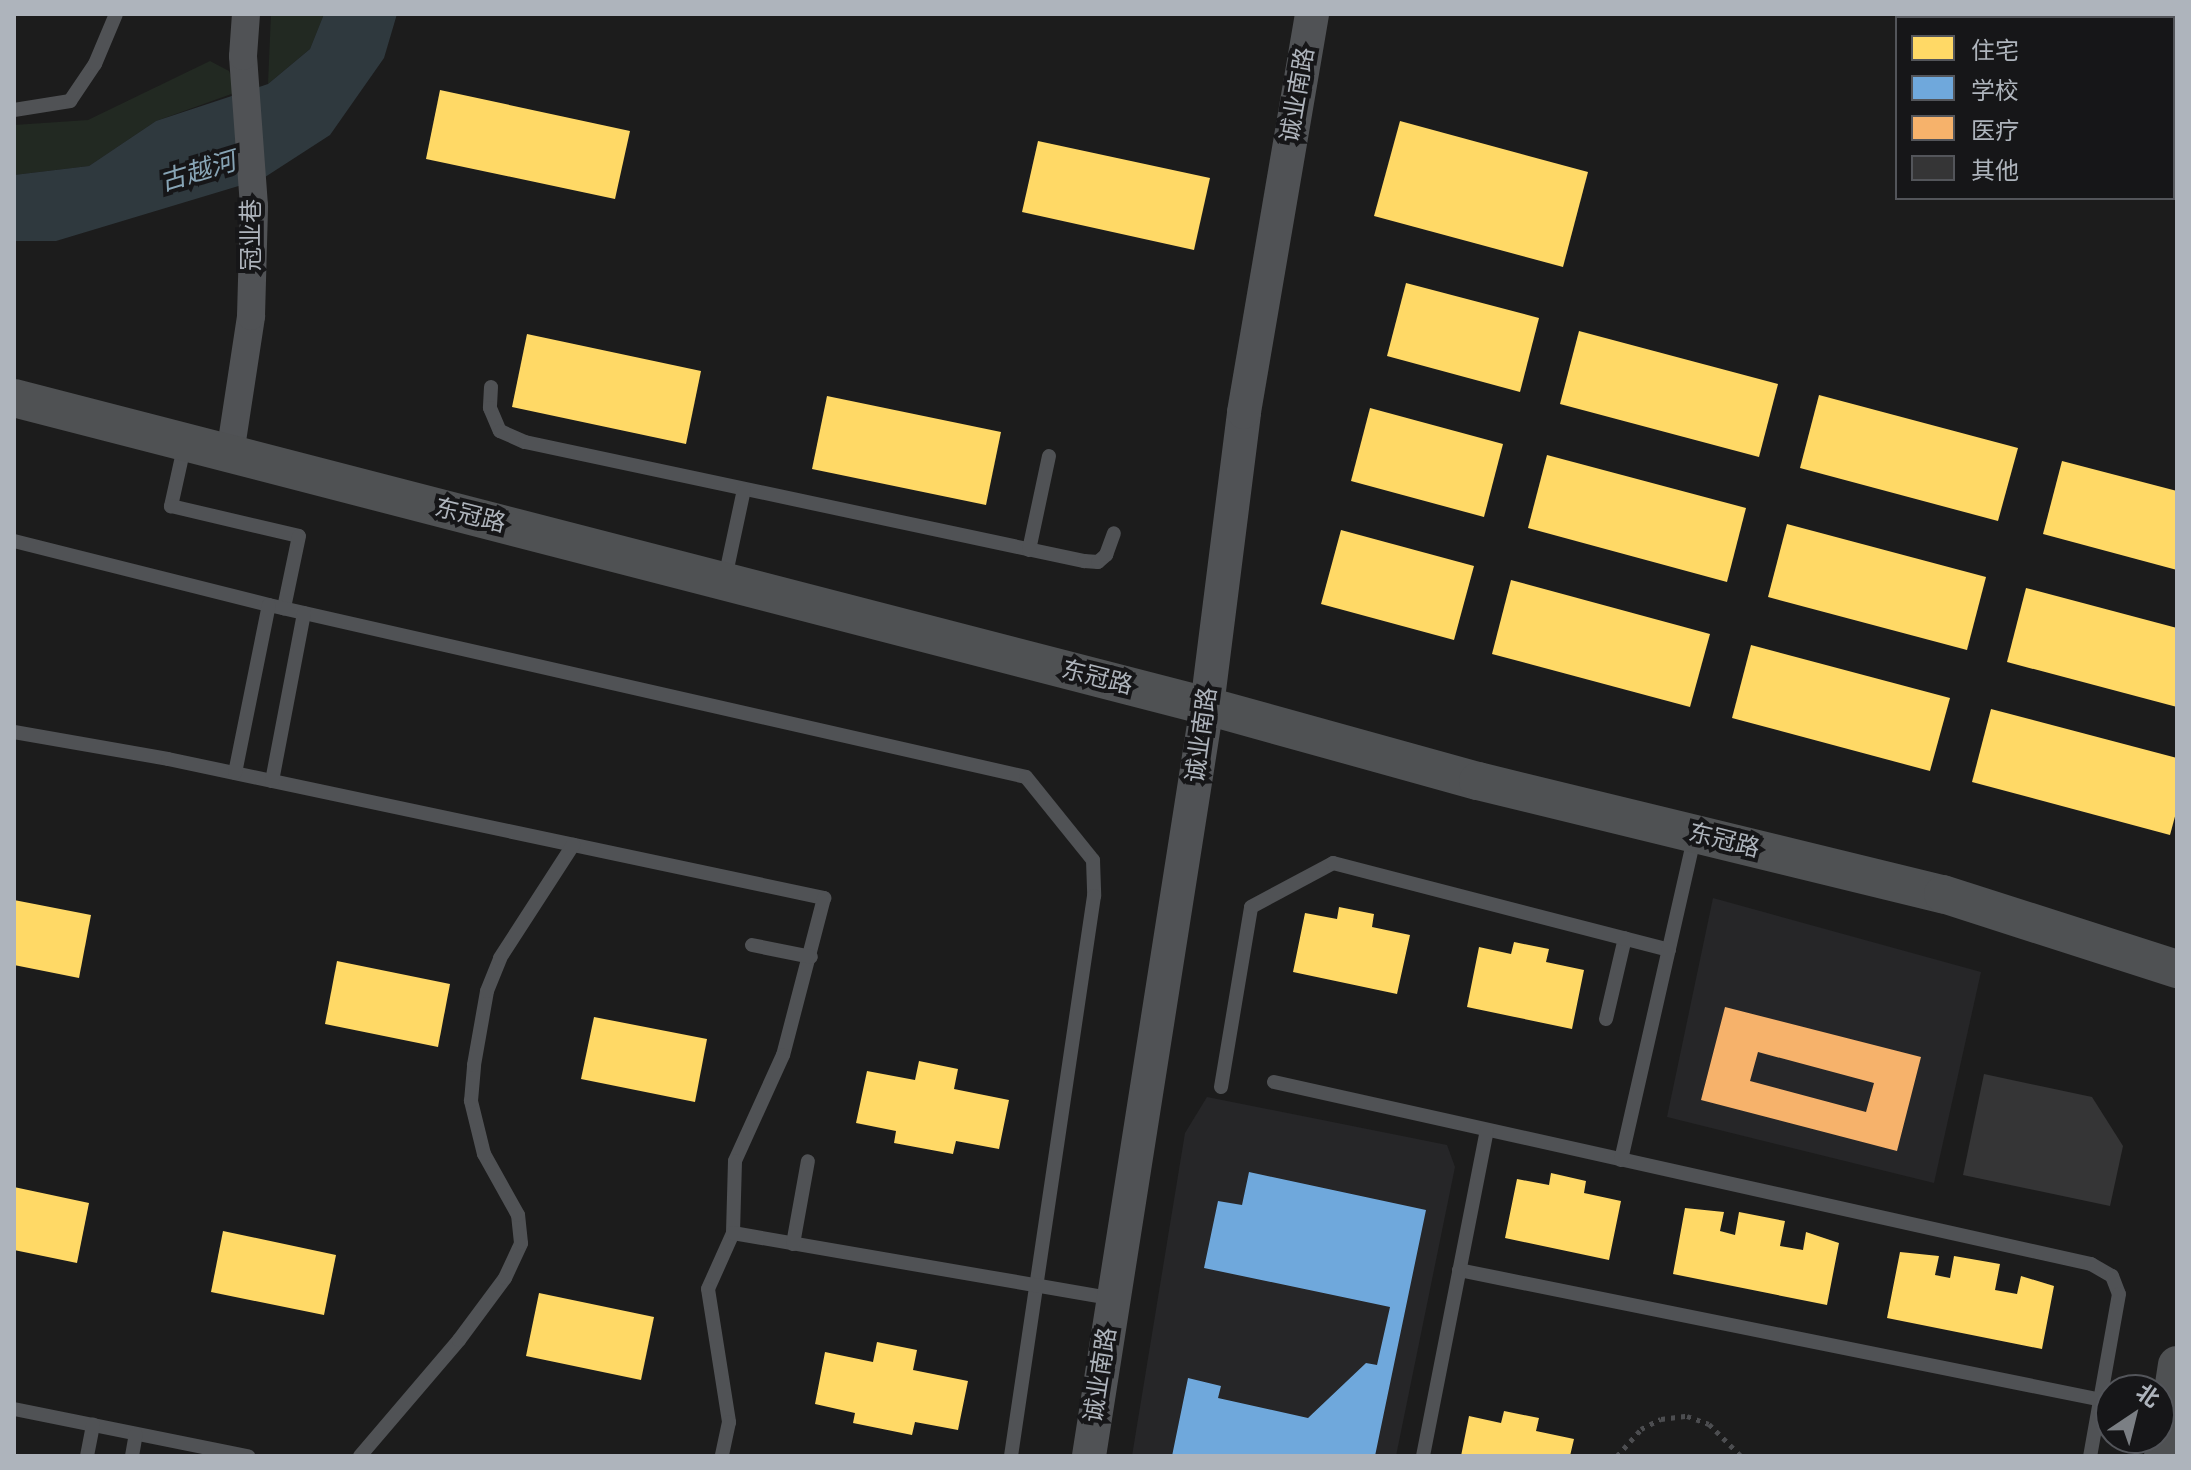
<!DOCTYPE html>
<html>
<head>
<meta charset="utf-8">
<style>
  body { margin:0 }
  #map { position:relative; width:2191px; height:1470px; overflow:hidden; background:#1c1c1c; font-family:"Fira Sans","Noto Sans SC",sans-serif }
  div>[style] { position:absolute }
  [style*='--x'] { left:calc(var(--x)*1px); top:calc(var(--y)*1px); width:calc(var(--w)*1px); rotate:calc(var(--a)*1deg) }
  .built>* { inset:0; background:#262628 }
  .green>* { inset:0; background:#222922 }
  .water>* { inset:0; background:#2f393e }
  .homes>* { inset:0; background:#ffd966 }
  .schools>* { inset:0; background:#6fa8dc }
  .health>* { inset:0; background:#f6b26b }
  .building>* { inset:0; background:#353536 }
  .path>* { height:5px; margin-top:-2.5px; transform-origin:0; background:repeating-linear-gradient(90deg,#4c4d50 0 4px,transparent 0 10px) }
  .service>* { height:14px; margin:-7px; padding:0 7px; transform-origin:7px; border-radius:7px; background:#505255 }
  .minor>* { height:28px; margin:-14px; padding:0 14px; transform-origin:14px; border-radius:14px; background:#505255 }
  .tertiary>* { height:34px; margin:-17px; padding:0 17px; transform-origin:17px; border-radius:17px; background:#505255 }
  .secondary>* { height:38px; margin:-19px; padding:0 19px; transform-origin:19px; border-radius:19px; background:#4f5153 }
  span { translate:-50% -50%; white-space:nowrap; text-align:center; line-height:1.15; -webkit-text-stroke:8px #161618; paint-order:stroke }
  .street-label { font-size:24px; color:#aeb4bc }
  .water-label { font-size:26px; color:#87a4b5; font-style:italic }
  .frame { position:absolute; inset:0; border:16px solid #aeb4bc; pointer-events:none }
  .legend { position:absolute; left:1895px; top:16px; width:280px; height:184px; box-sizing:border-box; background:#161618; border:2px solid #53555a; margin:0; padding:10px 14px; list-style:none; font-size:24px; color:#aeb4bc }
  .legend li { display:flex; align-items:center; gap:16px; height:40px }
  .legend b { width:40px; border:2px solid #53555a }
  .north { position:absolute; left:2095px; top:1374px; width:80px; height:80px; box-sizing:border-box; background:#161618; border:2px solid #53555a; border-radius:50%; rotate:35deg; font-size:22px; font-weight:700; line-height:32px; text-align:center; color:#aeb4bc }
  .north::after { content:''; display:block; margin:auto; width:28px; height:36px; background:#7b7f84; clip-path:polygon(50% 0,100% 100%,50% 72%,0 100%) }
</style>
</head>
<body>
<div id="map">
  <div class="built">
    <i style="clip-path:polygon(1713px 898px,1981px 972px,1934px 1183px,1667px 1117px)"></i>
    <i style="clip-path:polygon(1207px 1097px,1447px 1145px,1455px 1167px,1396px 1456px,1132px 1456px,1185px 1133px)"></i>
  </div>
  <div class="green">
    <i style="clip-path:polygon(271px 14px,324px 14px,310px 49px,268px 84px)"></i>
    <i style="clip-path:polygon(210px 61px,229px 71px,237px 92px,156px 121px,89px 166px,14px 175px,14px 125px,88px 120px)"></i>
  </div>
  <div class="water">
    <i style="clip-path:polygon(324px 14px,397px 14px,384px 58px,330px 135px,262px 179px,56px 241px,14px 241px,14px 175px,89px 166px,156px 121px,268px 84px,310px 49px)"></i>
  </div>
  <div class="homes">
    <i style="clip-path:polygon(440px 90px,630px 131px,615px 199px,426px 159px)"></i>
    <i style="clip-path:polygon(1400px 121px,1588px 172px,1563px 267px,1374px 216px)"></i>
    <i style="clip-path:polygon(1038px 141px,1210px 178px,1194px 250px,1022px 212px)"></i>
    <i style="clip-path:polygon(1406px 283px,1539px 318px,1520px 392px,1387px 356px)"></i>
    <i style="clip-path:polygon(1579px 331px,1778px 384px,1759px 457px,1560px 404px)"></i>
    <i style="clip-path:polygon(527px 334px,701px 371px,686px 444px,512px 407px)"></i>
    <i style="clip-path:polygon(1819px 395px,2018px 448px,1998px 521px,1800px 468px)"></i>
    <i style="clip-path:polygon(827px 396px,1001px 432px,986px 505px,812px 469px)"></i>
    <i style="clip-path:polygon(1370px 408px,1503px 444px,1484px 517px,1351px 481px)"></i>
    <i style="clip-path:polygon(1547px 455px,1746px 508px,1727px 582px,1528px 528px)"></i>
    <i style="clip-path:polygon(2062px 461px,2177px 491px,2177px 570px,2043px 534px)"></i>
    <i style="clip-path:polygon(1787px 524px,1986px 577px,1967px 650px,1768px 597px)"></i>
    <i style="clip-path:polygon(1341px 530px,1474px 566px,1454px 640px,1321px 604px)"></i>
    <i style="clip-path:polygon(1511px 580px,1710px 634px,1690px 707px,1492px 654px)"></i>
    <i style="clip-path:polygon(2026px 588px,2177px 628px,2177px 707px,2007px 662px)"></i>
    <i style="clip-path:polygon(1751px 645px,1950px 698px,1930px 771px,1732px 718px)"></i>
    <i style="clip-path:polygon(1991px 709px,2177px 758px,2177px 809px,2170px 835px,1972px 782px)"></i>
    <i style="clip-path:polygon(14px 900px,91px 915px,79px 978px,14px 965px)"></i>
    <i style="clip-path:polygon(1339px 907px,1374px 914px,1372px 927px,1410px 935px,1397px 994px,1293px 972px,1305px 913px,1337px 919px)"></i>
    <i style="clip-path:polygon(1514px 942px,1549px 949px,1546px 962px,1584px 970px,1572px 1029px,1467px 1007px,1479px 947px,1511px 954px)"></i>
    <i style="clip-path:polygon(337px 961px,450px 984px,438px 1047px,325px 1024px)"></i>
    <i style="clip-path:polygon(594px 1017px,707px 1039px,695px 1102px,581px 1079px)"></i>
    <i style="clip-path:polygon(919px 1061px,958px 1069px,954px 1089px,1009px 1100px,999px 1149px,956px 1141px,953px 1154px,894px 1143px,896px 1131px,856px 1123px,867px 1071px,915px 1080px)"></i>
    <i style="clip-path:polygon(1551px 1173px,1586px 1181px,1584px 1193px,1621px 1201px,1609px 1260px,1505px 1238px,1517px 1179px,1549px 1185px)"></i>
    <i style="clip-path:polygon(14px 1187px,89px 1203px,77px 1263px,14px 1250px)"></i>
    <i style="clip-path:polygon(1685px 1208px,1724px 1212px,1720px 1231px,1735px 1235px,1739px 1212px,1785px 1221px,1780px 1246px,1803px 1250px,1806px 1232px,1839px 1243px,1827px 1305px,1673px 1274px)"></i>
    <i style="clip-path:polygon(223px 1231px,336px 1255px,324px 1315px,211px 1292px)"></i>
    <i style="clip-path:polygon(1900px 1252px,1939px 1256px,1935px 1275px,1950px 1278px,1954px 1256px,2000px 1264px,1995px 1290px,2017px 1294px,2021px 1276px,2054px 1286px,2042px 1349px,1887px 1318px)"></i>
    <i style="clip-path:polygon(539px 1293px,654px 1317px,641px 1380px,526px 1356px)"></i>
    <i style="clip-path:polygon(877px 1342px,917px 1350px,913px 1370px,968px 1381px,958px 1430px,915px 1422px,912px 1435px,853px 1423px,855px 1413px,815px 1404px,825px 1352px,873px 1362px)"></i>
    <i style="clip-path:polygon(1504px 1411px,1539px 1418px,1536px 1431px,1574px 1439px,1570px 1456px,1461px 1456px,1469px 1416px,1501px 1423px)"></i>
  </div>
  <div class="schools">
    <i style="clip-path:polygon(1249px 1172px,1426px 1210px,1375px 1456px,1172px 1456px,1188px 1378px,1221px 1386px,1218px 1398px,1308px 1418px,1366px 1363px,1377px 1365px,1390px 1307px,1204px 1268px,1218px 1201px,1242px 1205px)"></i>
  </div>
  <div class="health">
    <i style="clip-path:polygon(evenodd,1725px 1007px,1921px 1057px,1897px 1151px,1701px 1100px,1725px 1007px,1758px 1052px,1874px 1083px,1866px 1112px,1750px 1081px,1758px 1052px)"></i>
  </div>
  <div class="building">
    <i style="clip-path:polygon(1984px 1074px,2092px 1097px,2123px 1146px,2110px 1206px,1963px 1175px)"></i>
  </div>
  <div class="path">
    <i style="--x:1617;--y:1456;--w:36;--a:-48"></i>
    <i style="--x:1641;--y:1429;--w:22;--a:-27"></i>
    <i style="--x:1661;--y:1419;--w:26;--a:-7"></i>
    <i style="--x:1687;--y:1416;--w:23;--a:20"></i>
    <i style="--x:1709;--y:1424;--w:45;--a:45"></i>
  </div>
  <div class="service">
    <i style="--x:14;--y:110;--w:57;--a:-9.1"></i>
    <i style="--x:70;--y:101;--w:45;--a:-56"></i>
    <i style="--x:95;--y:64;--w:54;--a:-67.2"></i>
    <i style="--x:491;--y:387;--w:21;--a:93"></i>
    <i style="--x:490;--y:408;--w:25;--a:67"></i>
    <i style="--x:500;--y:431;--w:27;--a:24"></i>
    <i style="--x:525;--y:442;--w:572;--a:12.02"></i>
    <i style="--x:1084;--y:561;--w:14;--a:4"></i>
    <i style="--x:1098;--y:562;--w:11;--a:-41"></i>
    <i style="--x:1106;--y:555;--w:23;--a:-70"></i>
    <i style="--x:185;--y:443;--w:65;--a:102.5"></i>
    <i style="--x:171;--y:506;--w:131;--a:13.2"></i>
    <i style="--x:299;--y:536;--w:74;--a:101.8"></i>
    <i style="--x:14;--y:541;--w:263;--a:14.1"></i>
    <i style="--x:269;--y:605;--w:776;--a:12.8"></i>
    <i style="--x:1026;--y:777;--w:107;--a:51.1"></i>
    <i style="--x:1093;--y:860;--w:36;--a:88"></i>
    <i style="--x:1094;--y:896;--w:566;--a:98.43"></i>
    <i style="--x:1029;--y:550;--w:96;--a:-78"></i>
    <i style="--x:725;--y:578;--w:91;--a:-77.9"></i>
    <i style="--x:14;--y:732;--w:156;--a:9.9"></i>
    <i style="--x:168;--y:759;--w:671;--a:11.96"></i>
    <i style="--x:824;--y:898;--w:162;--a:104.6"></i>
    <i style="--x:783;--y:1055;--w:116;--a:114.4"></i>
    <i style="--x:735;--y:1161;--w:72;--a:91.6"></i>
    <i style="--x:733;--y:1233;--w:61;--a:114.1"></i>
    <i style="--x:708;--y:1289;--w:135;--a:81"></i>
    <i style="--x:729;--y:1422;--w:35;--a:102"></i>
    <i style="--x:235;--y:773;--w:171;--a:-78.6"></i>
    <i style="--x:272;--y:781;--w:171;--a:-79.2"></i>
    <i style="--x:752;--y:945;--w:60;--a:11.5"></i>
    <i style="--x:1606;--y:1019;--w:83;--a:-76.8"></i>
    <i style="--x:1274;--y:1082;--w:837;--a:12.56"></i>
    <i style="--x:2091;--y:1264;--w:24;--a:30"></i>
    <i style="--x:2112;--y:1276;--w:19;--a:69"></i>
    <i style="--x:2119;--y:1294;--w:165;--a:100.1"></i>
    <i style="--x:1221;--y:1087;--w:182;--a:-80.5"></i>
    <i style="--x:1251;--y:907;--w:93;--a:-28.2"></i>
    <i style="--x:1333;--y:863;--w:347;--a:14.5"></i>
    <i style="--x:1621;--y:1160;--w:334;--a:-77.2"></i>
    <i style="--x:733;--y:1233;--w:387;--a:9.8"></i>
    <i style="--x:793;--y:1244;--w:84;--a:-79.8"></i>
    <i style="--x:1459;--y:1270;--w:656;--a:11.43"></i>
    <i style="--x:14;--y:1409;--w:239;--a:11.4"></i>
    <i style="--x:87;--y:1456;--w:32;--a:-79"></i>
    <i style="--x:132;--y:1456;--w:22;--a:-80"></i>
    <i style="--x:360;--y:1456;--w:153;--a:-49.5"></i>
    <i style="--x:459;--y:1340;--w:77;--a:-53.4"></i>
    <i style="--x:505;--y:1278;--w:38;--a:-65"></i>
    <i style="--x:521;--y:1243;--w:28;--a:-96"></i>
    <i style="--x:518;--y:1215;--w:70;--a:-119.1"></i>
    <i style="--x:484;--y:1154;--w:55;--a:-103.8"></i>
    <i style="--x:471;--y:1101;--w:36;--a:-85"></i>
    <i style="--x:474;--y:1065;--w:75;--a:-80"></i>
    <i style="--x:487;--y:991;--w:35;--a:-68"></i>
    <i style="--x:500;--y:958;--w:135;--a:-57.1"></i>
    <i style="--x:1423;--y:1456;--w:332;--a:-78.9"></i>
  </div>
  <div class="minor">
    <i style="--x:230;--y:454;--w:140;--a:-81.3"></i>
    <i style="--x:251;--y:316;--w:110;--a:-88.4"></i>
    <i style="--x:254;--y:206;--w:150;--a:-94.2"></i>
    <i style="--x:243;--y:56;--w:42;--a:-85.9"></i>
  </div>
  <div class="tertiary">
    <i style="--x:1089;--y:1456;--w:759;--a:-81.06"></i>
    <i style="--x:1207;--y:706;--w:296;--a:-82.8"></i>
    <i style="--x:1244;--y:412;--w:404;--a:-80.3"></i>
  </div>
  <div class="secondary">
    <i style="--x:14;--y:398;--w:1232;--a:14.48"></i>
    <i style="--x:1207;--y:706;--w:281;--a:15.5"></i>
    <i style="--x:1478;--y:781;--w:479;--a:13.7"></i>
    <i style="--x:1943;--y:894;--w:246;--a:17.8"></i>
    <i style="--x:2163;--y:1456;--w:92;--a:-81.3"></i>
  </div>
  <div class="street-label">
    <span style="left:1298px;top:95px;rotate:-80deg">诚业南路</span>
    <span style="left:252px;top:235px;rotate:-90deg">冠业巷</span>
    <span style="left:470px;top:516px;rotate:14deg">东冠路</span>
    <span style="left:1097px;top:678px;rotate:14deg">东冠路</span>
    <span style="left:1202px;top:735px;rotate:-82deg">诚业南路</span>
    <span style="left:1724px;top:841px;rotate:14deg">东冠路</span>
    <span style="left:1101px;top:1375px;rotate:-81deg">诚业南路</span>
  </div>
  <div class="water-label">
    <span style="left:198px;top:172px;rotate:-17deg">古越河</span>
  </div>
  <div class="frame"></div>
  <ul class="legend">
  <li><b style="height:22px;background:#ffd966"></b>住宅</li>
  <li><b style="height:22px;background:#6fa8dc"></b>学校</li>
  <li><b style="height:22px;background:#f6b26b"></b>医疗</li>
  <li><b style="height:22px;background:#353536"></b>其他</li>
  </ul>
  <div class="north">北</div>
</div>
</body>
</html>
